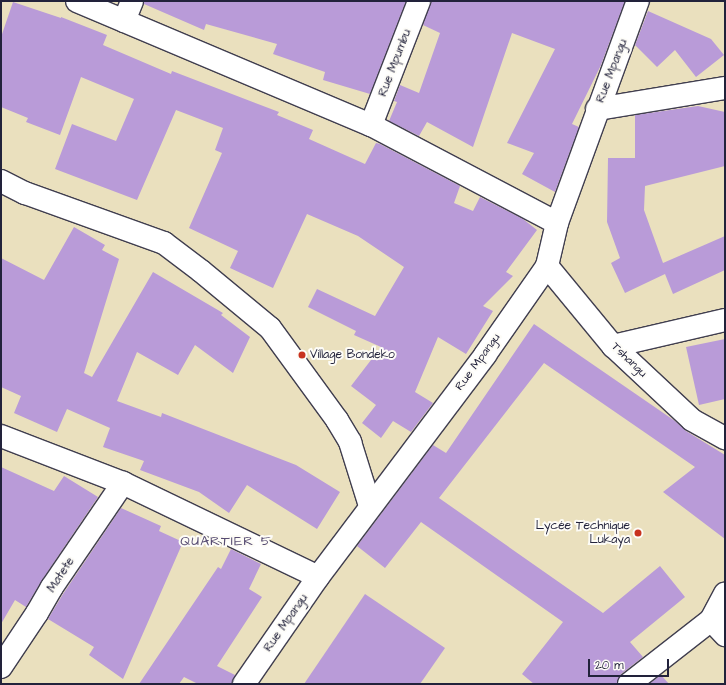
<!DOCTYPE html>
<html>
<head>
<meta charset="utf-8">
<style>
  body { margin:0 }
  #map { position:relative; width:726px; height:685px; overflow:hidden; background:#eae0be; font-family:"Architects Daughter",sans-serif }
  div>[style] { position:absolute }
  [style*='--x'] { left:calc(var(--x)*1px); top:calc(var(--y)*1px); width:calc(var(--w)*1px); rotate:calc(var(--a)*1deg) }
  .building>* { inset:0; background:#b99bd8 }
  .roads { filter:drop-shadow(1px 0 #403e4f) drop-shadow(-1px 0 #403e4f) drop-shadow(0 1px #403e4f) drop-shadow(0 -1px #403e4f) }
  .minor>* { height:22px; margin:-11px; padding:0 11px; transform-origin:11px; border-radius:11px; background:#fff }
  .dots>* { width:11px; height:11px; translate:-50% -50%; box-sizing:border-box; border:2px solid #fdfcf7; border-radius:50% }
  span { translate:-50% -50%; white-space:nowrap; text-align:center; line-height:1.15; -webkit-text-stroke:4px #fdfcf7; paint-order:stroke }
  .street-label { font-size:12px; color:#22223b }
  .poi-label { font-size:12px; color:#22223b }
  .left { translate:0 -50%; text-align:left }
  .right { translate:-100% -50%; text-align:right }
  .quarter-label { font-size:14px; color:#574c72; letter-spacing:1px }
  .frame { position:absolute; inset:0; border:2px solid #22223b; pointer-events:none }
  .scale { position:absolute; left:588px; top:659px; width:81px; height:18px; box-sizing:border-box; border:2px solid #22223b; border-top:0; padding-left:5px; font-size:12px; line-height:14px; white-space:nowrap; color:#22223b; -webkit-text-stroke:3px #fdfcf7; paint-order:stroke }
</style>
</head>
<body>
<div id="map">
  <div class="building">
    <i style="clip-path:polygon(144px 1px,406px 1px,370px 94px,323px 80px,325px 72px,273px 54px,277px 44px,206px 24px,204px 30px,144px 4px)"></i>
    <i style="clip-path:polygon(431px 1px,625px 1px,601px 65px,572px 124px,579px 127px,555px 192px,522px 174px,534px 153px,507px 143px,555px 49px,512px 33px,473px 147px,427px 122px,419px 136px,389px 121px,397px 102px,394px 101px,400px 85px,419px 93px,440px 33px,423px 25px)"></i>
    <i style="clip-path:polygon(13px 2px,61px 18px,61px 17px,107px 35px,103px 45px,171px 74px,172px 71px,279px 112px,277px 115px,313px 130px,309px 139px,365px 164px,376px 143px,380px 144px,460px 186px,454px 203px,473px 211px,480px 197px,523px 219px,537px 230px,506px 272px,513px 276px,483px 306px,493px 311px,466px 354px,438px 337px,415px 392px,433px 403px,411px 432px,393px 421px,381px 438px,362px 423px,376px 405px,351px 386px,381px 347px,354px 335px,356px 331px,308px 307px,317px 289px,375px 316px,404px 267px,358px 236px,307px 214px,273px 288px,230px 268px,238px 251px,189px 228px,222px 153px,215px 150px,223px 128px,176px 110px,137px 200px,55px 169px,72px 124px,116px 141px,134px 99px,81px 77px,60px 135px,26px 122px,28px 118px,1px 107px,1px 37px)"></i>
    <i style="clip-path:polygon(648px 11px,711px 39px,724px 55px,696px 77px,675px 50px,657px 67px,635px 45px)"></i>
    <i style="clip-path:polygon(698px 106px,725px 112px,725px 166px,645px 186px,644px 210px,663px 263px,725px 236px,725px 270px,673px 294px,665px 274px,625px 293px,611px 263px,620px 258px,607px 222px,608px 158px,635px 158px,635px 115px)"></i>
    <i style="clip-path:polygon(74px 227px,105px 245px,102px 250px,119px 259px,84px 373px,92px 377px,153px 272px,223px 313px,221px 315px,250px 337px,233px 373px,195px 345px,178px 375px,137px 352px,117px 401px,161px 417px,162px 413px,296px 465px,340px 492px,317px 529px,247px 485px,229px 513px,199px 492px,140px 470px,144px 461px,103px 447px,110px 428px,67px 409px,57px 432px,14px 413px,21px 396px,1px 387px,1px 258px,44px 280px)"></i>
    <i style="clip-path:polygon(534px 324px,675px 421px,686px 431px,725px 455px,725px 539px,663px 492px,695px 467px,544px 363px,439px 498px,603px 613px,660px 566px,685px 597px,630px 642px,643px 657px,621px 674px,617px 684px,534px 684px,522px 674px,563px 622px,421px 522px,385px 568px,357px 546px,433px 445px,446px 453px)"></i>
    <i style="clip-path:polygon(725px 339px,725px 399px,699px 405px,686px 347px)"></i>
    <i style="clip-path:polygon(1px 467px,54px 491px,64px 476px,98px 497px,42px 580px,26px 607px,15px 600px,1px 624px)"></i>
    <i style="clip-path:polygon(121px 508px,161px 526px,159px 531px,183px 542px,123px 679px,89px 655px,94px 647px,48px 619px,63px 594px)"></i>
    <i style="clip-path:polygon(231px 549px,261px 564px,249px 589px,262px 597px,217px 666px,235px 675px,232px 684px,198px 684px,184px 677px,179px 684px,139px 684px,218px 567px,221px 569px)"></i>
    <i style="clip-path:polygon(365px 594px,445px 648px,420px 684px,304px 684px)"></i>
    <i style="clip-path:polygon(661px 675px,669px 684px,649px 684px)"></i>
  </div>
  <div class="roads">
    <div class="minor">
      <i style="--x:77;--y:1;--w:319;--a:22.9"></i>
      <i style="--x:371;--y:125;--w:210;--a:27.8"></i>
      <i style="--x:124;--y:21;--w:22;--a:-68"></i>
      <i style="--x:597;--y:109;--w:130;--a:-9.3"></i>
      <i style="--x:371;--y:125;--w:133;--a:-68.8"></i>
      <i style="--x:1;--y:181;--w:27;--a:27"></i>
      <i style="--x:25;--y:193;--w:148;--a:19.8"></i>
      <i style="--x:164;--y:243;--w:46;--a:37.1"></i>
      <i style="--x:201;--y:271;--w:89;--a:39.6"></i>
      <i style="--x:270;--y:328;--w:114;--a:53.9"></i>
      <i style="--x:337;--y:420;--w:26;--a:59"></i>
      <i style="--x:350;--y:442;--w:67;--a:72.6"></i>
      <i style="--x:547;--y:266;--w:104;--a:50.5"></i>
      <i style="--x:613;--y:346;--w:108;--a:43.1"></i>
      <i style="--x:692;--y:420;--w:38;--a:29"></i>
      <i style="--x:613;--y:346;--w:115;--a:-13.1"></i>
      <i style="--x:1;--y:436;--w:131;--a:21.1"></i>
      <i style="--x:123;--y:483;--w:216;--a:25.7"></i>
      <i style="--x:711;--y:620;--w:21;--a:47"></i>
      <i style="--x:1;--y:667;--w:65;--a:-56.3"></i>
      <i style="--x:37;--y:613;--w:30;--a:-60"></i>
      <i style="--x:52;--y:587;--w:126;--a:-55.7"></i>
      <i style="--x:244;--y:684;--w:130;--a:-55.3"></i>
      <i style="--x:318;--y:577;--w:278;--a:-53"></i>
      <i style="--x:485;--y:355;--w:108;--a:-55.1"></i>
      <i style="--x:547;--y:266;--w:44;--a:-76.9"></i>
      <i style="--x:557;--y:223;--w:236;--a:-70"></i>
      <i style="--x:629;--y:684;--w:104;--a:-38"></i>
      <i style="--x:711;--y:620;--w:30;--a:-62"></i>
    </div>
  </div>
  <div class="dots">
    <i style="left:302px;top:355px;background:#c8321e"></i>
    <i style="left:638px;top:533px;background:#c8321e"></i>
  </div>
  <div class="street-label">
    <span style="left:395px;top:63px;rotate:-69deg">Rue Mpumbu</span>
    <span style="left:612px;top:71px;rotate:-69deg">Rue Mpangu</span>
    <span style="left:629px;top:360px;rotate:44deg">Tshangu</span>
    <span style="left:478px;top:362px;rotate:-54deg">Rue Mpangu</span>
    <span style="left:61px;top:575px;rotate:-57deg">Matete</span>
    <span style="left:286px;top:623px;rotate:-55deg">Rue Mpangu</span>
  </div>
  <div class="poi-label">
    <span class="left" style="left:310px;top:355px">Village Bondeko</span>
    <span class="right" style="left:630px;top:533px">Lycée Technique<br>Lukaya</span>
  </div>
  <div class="quarter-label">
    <span style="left:226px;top:541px">QUARTIER 5</span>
  </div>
  <div class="frame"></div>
  <div class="scale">20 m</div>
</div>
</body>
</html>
